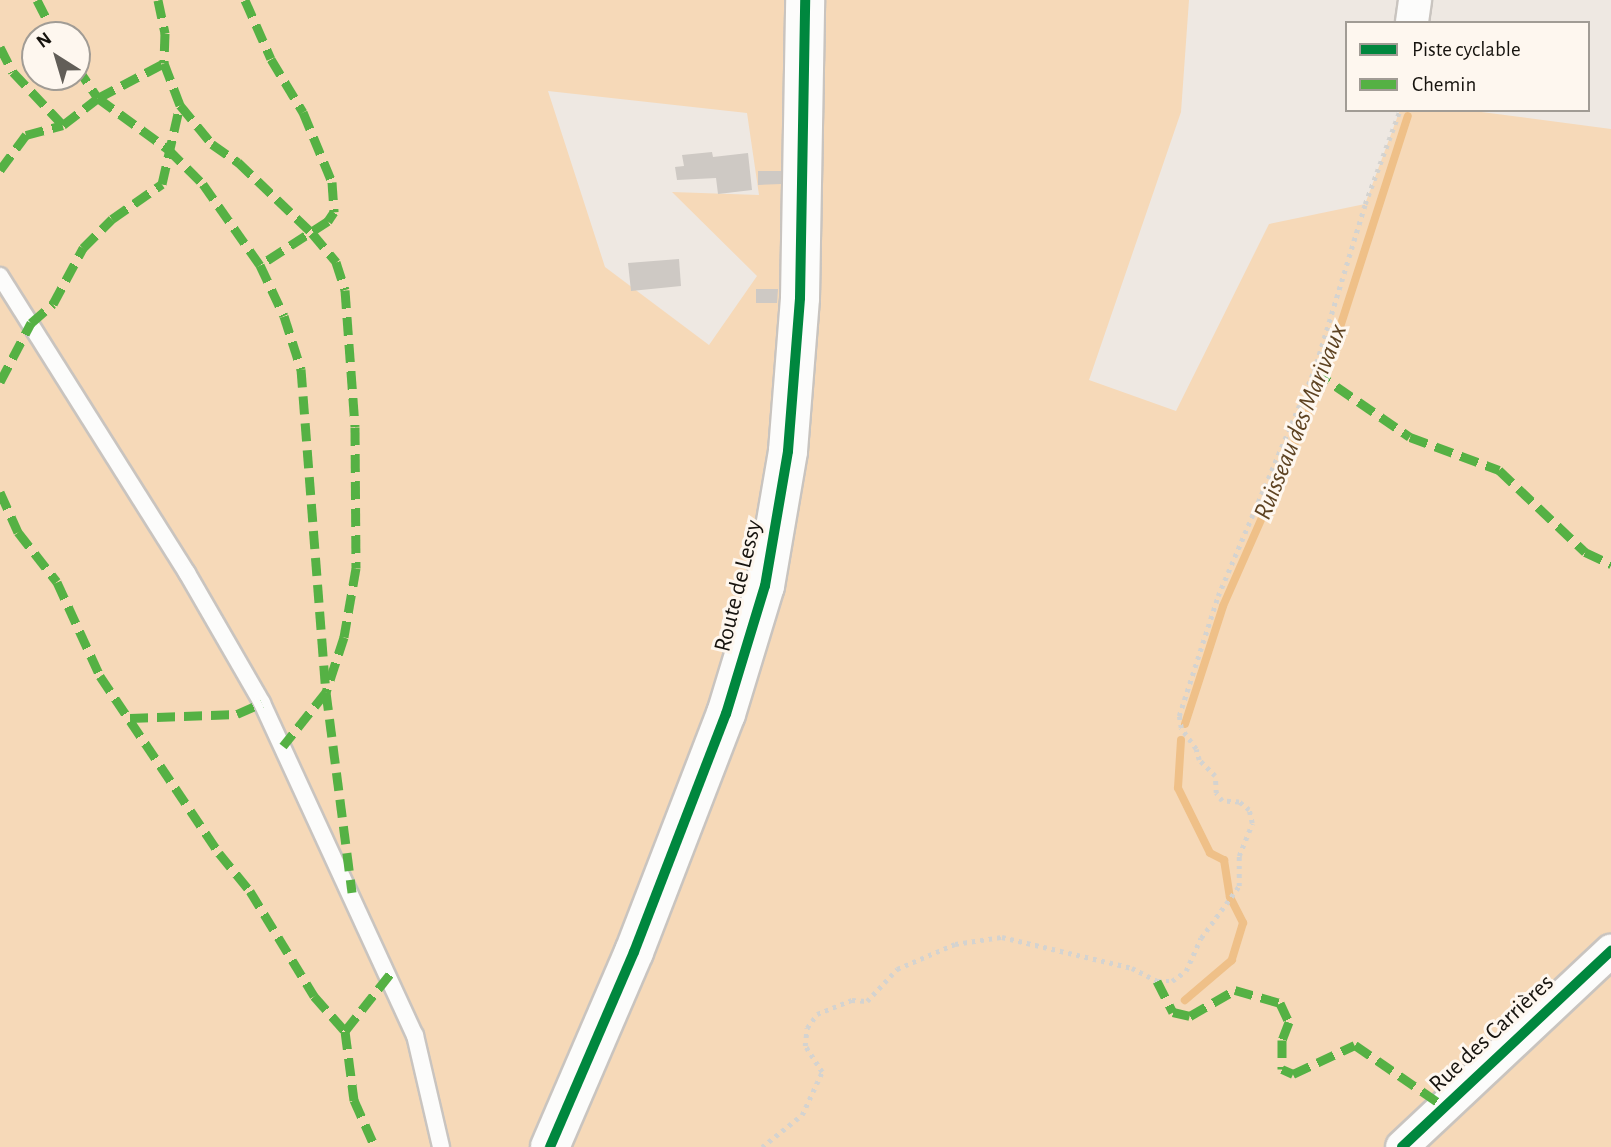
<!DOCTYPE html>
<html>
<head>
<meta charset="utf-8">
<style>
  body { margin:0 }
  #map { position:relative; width:1611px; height:1147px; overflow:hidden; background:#eee8e2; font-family:"Alegreya Sans",sans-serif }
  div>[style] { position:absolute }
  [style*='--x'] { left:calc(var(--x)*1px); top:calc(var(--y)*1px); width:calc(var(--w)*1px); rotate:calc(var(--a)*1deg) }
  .green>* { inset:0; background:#f6d9b8 }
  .stream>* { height:8px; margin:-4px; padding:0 4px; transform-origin:4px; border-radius:4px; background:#efc088 }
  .building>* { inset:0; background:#cec9c4 }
  .path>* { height:4.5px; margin-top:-2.25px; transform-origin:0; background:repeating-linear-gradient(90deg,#d4d3d0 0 3.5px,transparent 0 8.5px) }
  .roads { filter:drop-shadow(2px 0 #c9c4bf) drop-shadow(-2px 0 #c9c4bf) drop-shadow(0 2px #c9c4bf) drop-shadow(0 -2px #c9c4bf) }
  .lane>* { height:16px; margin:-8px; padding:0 8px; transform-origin:8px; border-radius:8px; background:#fcfcfb }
  .street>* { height:32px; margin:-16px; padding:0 16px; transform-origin:16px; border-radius:16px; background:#fcfcfb }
  .secondary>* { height:38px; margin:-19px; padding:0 19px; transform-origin:19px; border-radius:19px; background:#fcfcfb }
  .quiet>* { height:9px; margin-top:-4.5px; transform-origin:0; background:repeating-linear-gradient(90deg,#55b144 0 18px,transparent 0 27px) }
  .cycleway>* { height:10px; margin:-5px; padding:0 5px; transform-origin:5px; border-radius:5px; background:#00873e }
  span { translate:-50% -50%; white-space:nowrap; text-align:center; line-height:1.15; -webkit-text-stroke:6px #fef7ef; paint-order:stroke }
  .street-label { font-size:24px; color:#16130e }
  .water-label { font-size:26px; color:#5e4322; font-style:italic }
  .legend { position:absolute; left:1345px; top:21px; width:245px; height:91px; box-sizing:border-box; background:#fef7ef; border:2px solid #a19c95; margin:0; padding:9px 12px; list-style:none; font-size:21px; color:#16130e }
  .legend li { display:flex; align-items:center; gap:14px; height:35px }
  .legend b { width:35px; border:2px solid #a19c95 }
  .north { position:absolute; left:21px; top:21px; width:70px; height:70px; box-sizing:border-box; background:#fef7ef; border:2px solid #a19c95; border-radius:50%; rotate:323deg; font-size:19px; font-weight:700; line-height:28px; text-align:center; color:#16130e }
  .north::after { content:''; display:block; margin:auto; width:24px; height:32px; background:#625e58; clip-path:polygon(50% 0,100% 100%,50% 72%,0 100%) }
</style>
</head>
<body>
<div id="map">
  <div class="green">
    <i style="clip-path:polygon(evenodd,0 0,1189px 0,1181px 112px,1089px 380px,1176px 411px,1269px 224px,1365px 204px,1400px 110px,1466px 110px,1611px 129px,1611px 1147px,0 1147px,0 0,35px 35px,77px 35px,77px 77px,35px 77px,35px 35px,0 0,548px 91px,747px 113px,759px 195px,672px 192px,757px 276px,709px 345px,605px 267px,548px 91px)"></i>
  </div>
  <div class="stream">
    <i style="--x:1185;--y:724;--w:124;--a:-72.1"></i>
    <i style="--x:1223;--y:606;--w:250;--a:-66.2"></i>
    <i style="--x:1324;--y:377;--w:274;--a:-72.2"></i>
    <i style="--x:1181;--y:740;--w:48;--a:93.6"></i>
    <i style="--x:1178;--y:788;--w:72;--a:63.8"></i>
    <i style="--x:1210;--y:853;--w:16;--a:27"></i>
    <i style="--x:1224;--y:860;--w:37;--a:81"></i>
    <i style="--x:1230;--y:897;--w:29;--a:63"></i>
    <i style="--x:1243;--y:923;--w:39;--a:107"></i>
    <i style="--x:1232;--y:960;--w:62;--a:139.6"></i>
  </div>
  <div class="building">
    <i style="clip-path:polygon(712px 152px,713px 157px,748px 153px,752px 190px,718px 194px,716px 178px,677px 180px,675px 167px,684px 166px,682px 155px)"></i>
    <i style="clip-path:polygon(758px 171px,781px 171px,781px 184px,758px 185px)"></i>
    <i style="clip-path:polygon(679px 259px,681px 286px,631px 291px,628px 263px)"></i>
    <i style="clip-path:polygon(756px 289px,778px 289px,777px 303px,756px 303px)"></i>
  </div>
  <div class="path">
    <i style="--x:762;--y:1147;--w:51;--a:-38.7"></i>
    <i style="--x:802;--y:1115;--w:47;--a:-65.1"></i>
    <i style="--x:822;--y:1072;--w:31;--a:-123"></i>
    <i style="--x:805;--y:1046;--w:18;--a:-84"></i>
    <i style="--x:807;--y:1028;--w:17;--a:-54"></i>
    <i style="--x:817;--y:1014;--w:38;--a:-22"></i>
    <i style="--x:852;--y:1000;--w:15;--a:4"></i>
    <i style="--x:867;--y:1001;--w:44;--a:-46.8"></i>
    <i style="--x:897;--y:969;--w:63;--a:-23.3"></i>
    <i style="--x:955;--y:944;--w:48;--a:-8.5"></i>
    <i style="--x:1002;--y:937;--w:134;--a:13.4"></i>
    <i style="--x:1132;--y:968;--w:28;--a:27"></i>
    <i style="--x:1157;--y:981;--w:15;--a:0"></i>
    <i style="--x:1172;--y:981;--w:17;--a:-36"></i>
    <i style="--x:1186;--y:971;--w:36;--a:-66"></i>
    <i style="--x:1201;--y:938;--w:64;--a:-53.8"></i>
    <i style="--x:1239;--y:886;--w:30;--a:-90"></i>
    <i style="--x:1239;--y:856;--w:35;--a:-68"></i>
    <i style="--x:1252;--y:823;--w:13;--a:-103"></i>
    <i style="--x:1249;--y:810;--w:13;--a:-141"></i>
    <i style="--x:1239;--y:802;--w:17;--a:-177"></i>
    <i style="--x:1222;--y:801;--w:10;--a:-127"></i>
    <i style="--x:1216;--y:793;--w:17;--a:-93"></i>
    <i style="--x:1215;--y:776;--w:23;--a:-135"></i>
    <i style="--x:1199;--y:760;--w:11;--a:-105"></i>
    <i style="--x:1196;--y:749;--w:26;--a:-126"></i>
    <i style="--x:1181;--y:728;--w:12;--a:-99"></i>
    <i style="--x:1179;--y:716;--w:126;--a:-72"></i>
    <i style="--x:1218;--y:596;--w:245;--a:-66.9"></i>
    <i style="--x:1314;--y:371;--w:175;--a:-73"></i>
    <i style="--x:1365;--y:204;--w:100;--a:-69.6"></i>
  </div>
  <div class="roads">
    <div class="lane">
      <i style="--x:0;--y:276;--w:351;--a:57.8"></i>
      <i style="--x:187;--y:573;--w:150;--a:60"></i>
      <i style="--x:262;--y:703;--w:366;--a:65.3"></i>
      <i style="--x:415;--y:1035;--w:115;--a:76.9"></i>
    </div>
    <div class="street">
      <i style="--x:1412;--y:22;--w:22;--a:-82"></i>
      <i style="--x:1402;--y:1147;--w:287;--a:-43.2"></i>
    </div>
    <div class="secondary">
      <i style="--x:550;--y:1147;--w:212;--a:-66.7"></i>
      <i style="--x:634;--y:952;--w:255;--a:-68.9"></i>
      <i style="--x:726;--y:714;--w:134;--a:-73.1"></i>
      <i style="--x:765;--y:586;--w:137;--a:-80.3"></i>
      <i style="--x:788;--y:451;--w:153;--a:-85.5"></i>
      <i style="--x:800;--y:298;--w:298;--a:-89"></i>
    </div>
  </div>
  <div class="quiet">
    <i style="--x:37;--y:0;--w:39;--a:63"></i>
    <i style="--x:158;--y:0;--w:34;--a:78"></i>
    <i style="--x:165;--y:33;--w:30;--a:92"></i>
    <i style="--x:164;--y:63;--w:45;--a:69.1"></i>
    <i style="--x:180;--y:105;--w:50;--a:50.6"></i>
    <i style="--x:212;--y:144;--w:32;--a:35"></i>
    <i style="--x:238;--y:162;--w:103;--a:43.8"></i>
    <i style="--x:312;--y:233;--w:38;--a:50"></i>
    <i style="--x:336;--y:262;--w:29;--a:72"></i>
    <i style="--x:345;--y:290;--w:137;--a:85.8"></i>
    <i style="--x:355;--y:427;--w:141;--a:89.6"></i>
    <i style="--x:356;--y:568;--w:70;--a:99.9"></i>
    <i style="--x:344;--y:637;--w:58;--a:108.1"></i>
    <i style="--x:326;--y:692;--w:69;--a:128.5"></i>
    <i style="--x:245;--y:0;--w:64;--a:66.2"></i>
    <i style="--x:271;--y:59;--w:62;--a:58.9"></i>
    <i style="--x:303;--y:112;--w:76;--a:67.5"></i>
    <i style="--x:332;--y:182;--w:30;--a:86"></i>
    <i style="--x:334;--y:212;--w:11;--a:124"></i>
    <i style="--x:328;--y:221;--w:81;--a:147.1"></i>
    <i style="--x:1412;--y:23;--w:1;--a:-90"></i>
    <i style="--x:0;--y:47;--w:28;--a:63"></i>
    <i style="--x:13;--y:72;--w:73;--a:46.7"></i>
    <i style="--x:77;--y:67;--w:37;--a:56"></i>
    <i style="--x:98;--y:98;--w:75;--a:-27.9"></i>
    <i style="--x:0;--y:170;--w:44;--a:-53.4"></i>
    <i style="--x:26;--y:135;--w:38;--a:-15"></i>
    <i style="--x:63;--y:125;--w:44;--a:-37.6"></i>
    <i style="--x:98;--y:98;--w:87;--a:36.1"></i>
    <i style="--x:168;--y:149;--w:49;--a:45"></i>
    <i style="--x:203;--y:184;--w:99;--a:54.9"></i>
    <i style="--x:260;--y:265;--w:56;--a:64.8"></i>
    <i style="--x:284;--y:316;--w:56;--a:72.2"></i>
    <i style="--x:301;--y:369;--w:324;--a:85.6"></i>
    <i style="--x:326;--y:692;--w:202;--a:82.6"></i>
    <i style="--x:1314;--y:371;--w:116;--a:34.5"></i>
    <i style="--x:1410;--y:437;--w:95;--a:20.3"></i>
    <i style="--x:1499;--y:470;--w:119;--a:43.6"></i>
    <i style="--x:1585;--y:552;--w:29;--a:25"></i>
    <i style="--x:0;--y:382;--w:67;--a:-62.3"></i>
    <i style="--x:31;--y:323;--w:29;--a:-41"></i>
    <i style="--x:53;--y:304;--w:64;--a:-61.8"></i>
    <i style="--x:83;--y:248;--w:41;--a:-45"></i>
    <i style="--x:112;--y:219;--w:61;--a:-35"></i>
    <i style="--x:162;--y:184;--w:81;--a:-77.2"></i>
    <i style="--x:0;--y:492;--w:44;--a:65.8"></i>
    <i style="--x:18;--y:532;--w:63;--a:52"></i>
    <i style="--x:57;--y:582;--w:103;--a:65.4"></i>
    <i style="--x:100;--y:676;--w:213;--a:56.1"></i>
    <i style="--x:219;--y:853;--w:49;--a:50.8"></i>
    <i style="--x:250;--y:891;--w:123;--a:58.6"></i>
    <i style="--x:314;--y:996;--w:47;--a:48.5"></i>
    <i style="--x:345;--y:1031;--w:70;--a:82.6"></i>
    <i style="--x:354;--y:1100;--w:51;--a:65.9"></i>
    <i style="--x:130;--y:718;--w:107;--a:-2.1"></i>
    <i style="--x:237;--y:714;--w:27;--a:-24"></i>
    <i style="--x:1157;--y:981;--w:35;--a:63"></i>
    <i style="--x:1173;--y:1012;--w:17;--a:13"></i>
    <i style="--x:1190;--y:1016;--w:52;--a:-30"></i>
    <i style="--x:1235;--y:990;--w:47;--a:16.1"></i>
    <i style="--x:1280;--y:1003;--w:21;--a:65"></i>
    <i style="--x:1289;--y:1022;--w:19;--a:111"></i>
    <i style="--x:1282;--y:1040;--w:29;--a:90"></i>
    <i style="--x:1282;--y:1069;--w:12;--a:24"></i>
    <i style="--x:1293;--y:1074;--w:68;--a:-25.1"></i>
    <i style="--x:1355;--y:1045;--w:109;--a:34.6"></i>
    <i style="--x:345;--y:1031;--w:73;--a:-51.7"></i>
  </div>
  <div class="cycleway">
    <i style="--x:550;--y:1147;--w:212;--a:-66.7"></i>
    <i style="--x:634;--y:952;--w:255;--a:-68.9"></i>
    <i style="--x:726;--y:714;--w:134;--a:-73.1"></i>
    <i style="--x:765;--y:586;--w:137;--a:-80.3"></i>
    <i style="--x:788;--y:451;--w:153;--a:-85.5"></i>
    <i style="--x:800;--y:298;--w:298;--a:-89"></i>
    <i style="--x:1402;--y:1147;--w:287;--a:-43.2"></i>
  </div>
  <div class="street-label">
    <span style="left:739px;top:586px;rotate:-76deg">Route de Lessy</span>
    <span style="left:1492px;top:1034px;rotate:-43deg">Rue des Carrières</span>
  </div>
  <div class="water-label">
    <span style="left:1301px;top:422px;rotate:-68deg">Ruisseau des Marivaux</span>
  </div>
  <ul class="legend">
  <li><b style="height:9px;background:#00873e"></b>Piste cyclable</li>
  <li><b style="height:9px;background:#55b144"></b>Chemin</li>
  </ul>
  <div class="north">N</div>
</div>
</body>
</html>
